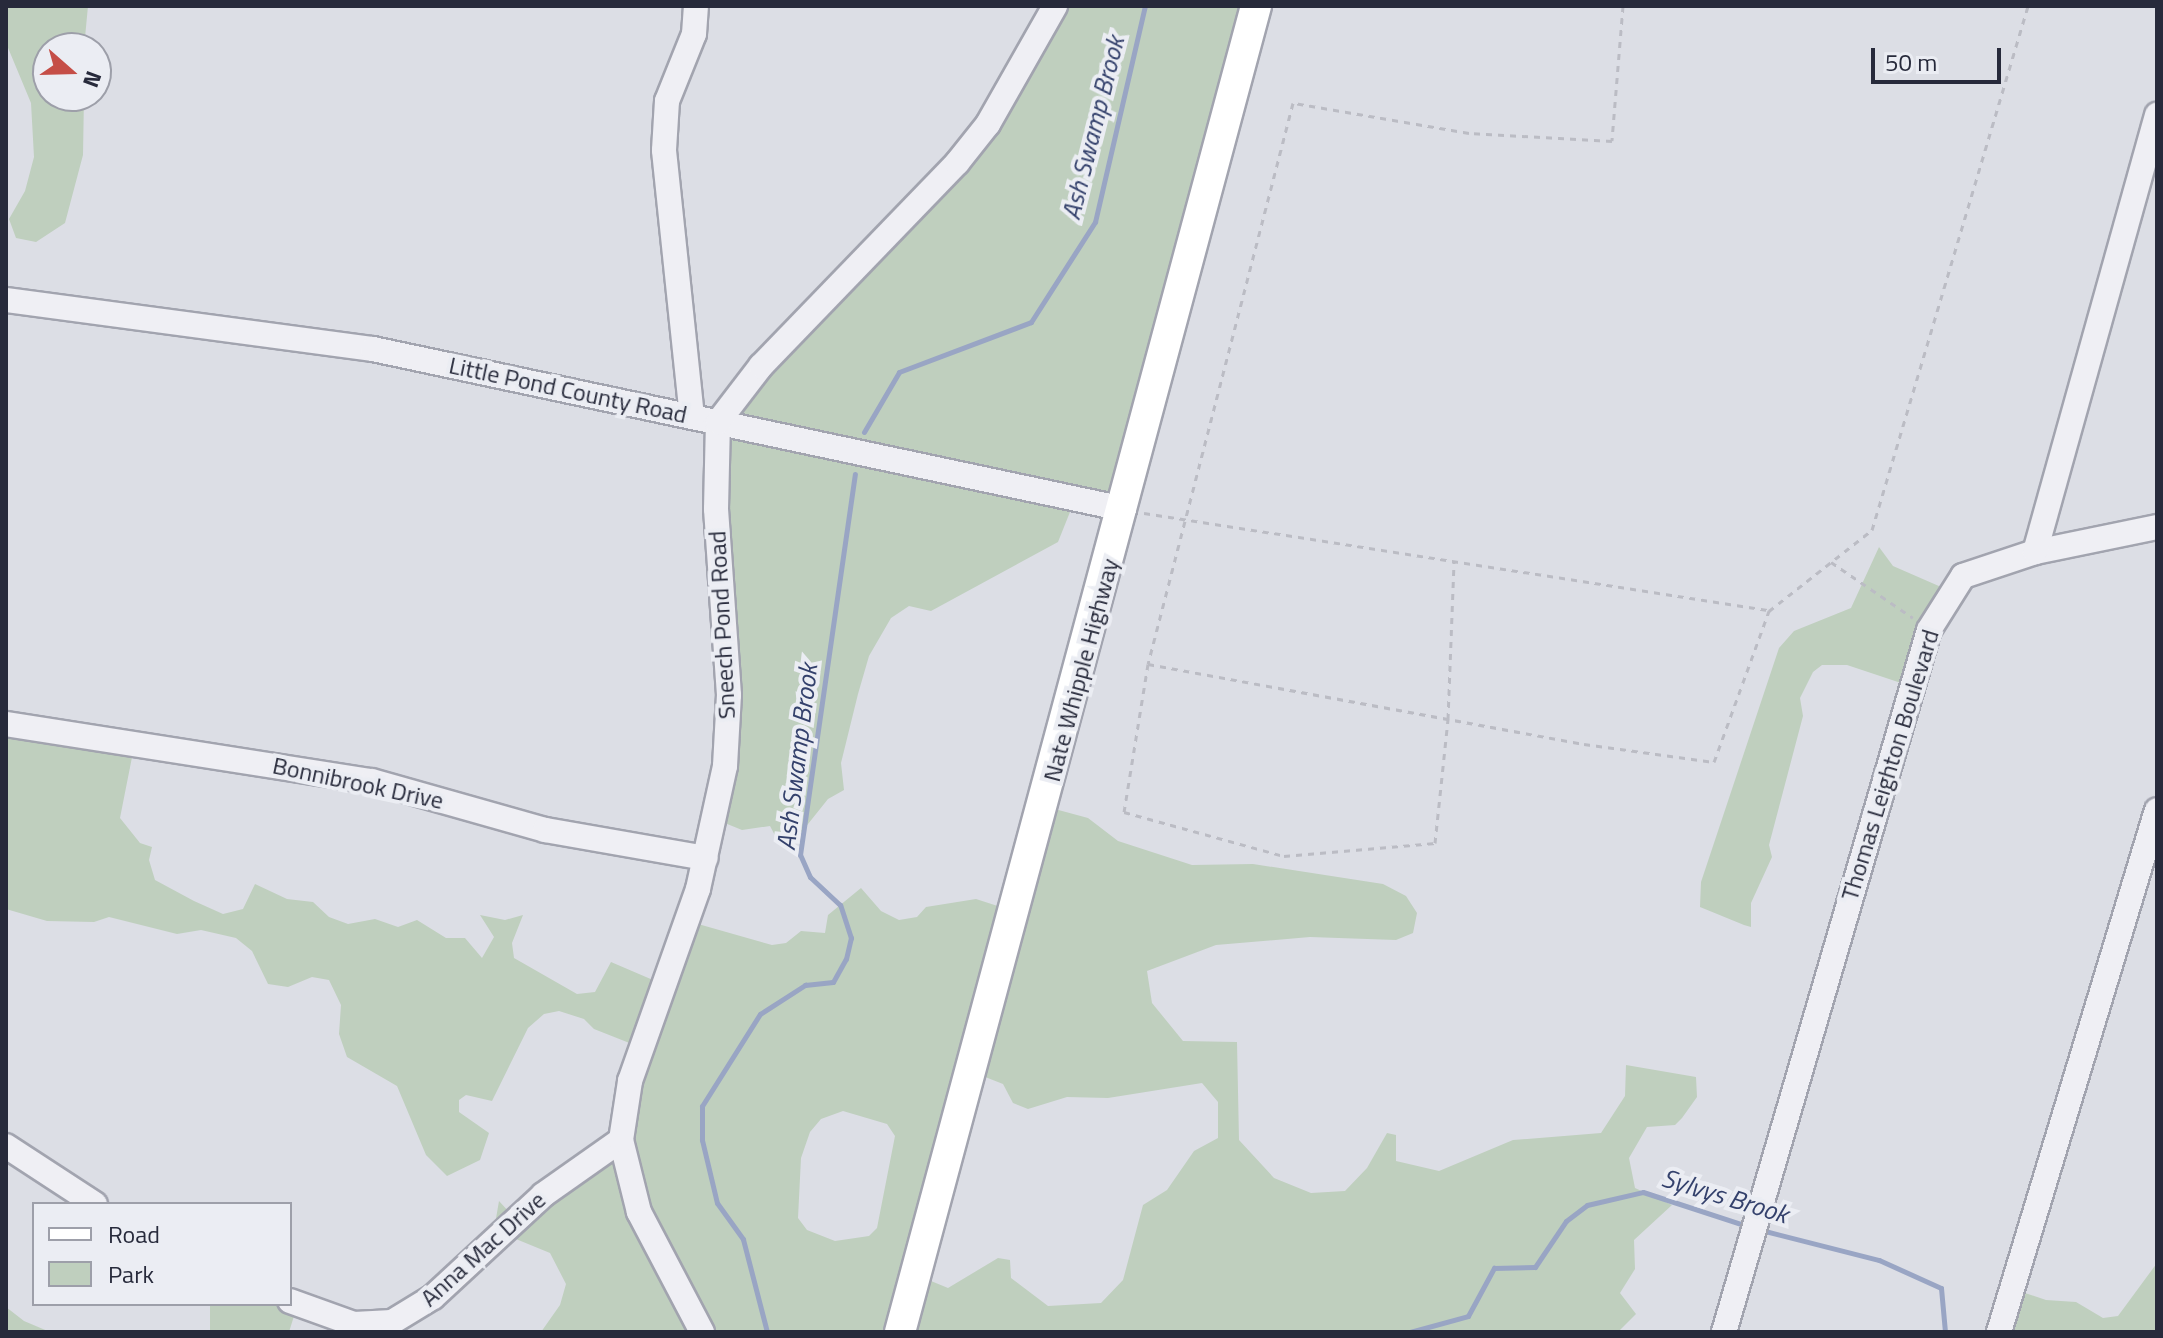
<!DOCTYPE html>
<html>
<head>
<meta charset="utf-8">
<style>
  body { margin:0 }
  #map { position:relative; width:2163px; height:1338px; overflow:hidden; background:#dcdee5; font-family:"Titillium Web",sans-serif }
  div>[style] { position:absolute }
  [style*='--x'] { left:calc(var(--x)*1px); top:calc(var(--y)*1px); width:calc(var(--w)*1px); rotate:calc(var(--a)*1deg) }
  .green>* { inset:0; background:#bfcfbe }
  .stream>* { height:5px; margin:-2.5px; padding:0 2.5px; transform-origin:2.5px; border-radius:2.5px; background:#99a5c4 }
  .path>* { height:3px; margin-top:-1.5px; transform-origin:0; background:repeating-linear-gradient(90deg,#bbbcc4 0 6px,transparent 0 12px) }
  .roads { filter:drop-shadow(2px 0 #a2a4af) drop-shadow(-2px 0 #a2a4af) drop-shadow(0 2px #a2a4af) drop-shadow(0 -2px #a2a4af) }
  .minor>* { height:24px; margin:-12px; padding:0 12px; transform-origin:12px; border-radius:12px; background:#efeff4 }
  .major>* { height:30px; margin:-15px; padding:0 15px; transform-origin:15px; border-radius:15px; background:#fff }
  span { translate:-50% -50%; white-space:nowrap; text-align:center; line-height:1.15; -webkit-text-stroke:8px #ebedf3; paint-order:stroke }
  .street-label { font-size:24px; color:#272a3b }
  .water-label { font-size:26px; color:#34416c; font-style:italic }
  .frame { position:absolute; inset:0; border:8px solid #272a3b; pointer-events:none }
  .legend { position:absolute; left:32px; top:1202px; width:260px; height:104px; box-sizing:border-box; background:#ebedf3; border:2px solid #9d9fa9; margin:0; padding:10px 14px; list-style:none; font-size:24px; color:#272a3b }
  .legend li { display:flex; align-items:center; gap:16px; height:40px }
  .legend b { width:40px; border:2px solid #9d9fa9 }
  .north { position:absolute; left:32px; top:32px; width:80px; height:80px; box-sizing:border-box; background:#ebedf3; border:2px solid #9d9fa9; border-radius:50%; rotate:110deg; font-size:22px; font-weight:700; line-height:32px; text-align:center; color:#272a3b }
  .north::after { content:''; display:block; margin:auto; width:28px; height:36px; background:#c54e47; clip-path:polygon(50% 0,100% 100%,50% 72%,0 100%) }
  .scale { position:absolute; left:1871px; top:48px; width:130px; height:36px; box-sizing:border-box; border:4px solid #272a3b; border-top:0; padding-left:10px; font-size:24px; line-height:28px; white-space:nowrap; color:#272a3b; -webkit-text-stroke:6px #ebedf3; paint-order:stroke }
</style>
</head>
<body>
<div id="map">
  <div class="green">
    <i style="clip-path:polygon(6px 6px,88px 6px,84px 48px,48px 48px,48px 96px,84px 96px,83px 155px,65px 223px,36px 242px,16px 238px,9px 219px,25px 191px,34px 157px,31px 103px,6px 43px)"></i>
    <i style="clip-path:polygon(1053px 6px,1251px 6px,1118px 505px,1074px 502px,1058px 542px,931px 611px,909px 606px,891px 618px,869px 656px,858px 694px,841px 763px,844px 790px,828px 799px,800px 834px,787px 834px,779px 843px,770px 826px,742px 830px,710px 817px,721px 771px,716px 433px,983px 134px)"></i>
    <i style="clip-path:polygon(1879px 547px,1893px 566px,1948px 590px,1910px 686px,1847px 665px,1822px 665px,1813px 672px,1800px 698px,1803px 716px,1769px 845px,1772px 857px,1751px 903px,1751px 927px,1744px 925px,1700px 907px,1701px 882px,1779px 648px,1794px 631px,1851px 608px)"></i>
    <i style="clip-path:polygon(evenodd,6px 724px,135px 742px,120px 818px,140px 843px,152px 847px,149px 860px,155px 880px,194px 901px,223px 914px,243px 909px,255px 884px,287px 899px,313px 902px,329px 917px,348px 924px,375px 919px,398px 927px,417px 920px,446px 938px,465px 938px,482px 958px,494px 937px,480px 915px,505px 920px,523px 915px,512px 943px,514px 958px,577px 994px,595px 992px,611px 962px,660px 983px,684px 920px,772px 945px,786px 943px,801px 931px,825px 933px,828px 915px,861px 888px,881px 911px,899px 920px,917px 917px,926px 907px,976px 899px,1010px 910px,1040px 805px,1088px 818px,1118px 841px,1192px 865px,1253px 864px,1383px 884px,1406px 896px,1417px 913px,1413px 933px,1396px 940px,1310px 937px,1216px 945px,1147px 971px,1152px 1003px,1183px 1041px,1237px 1042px,1239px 1140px,1274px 1178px,1311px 1193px,1345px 1191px,1367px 1168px,1387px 1133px,1396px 1135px,1396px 1161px,1439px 1171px,1513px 1140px,1601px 1133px,1625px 1096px,1626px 1065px,1696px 1077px,1697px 1097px,1682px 1118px,1675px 1125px,1647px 1127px,1629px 1158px,1635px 1188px,1672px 1205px,1634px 1240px,1635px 1269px,1620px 1293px,1636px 1314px,1618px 1332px,541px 1332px,560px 1305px,566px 1284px,550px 1253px,494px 1230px,499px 1201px,510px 1213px,613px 1141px,637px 1046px,594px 1029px,584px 1019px,559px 1011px,544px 1014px,528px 1028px,492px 1101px,466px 1095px,459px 1100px,459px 1112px,489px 1133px,480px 1160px,447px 1176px,426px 1155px,397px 1086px,347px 1057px,339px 1034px,341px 1005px,329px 980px,312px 977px,288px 987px,268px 984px,252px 951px,236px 938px,201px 930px,177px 934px,109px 917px,94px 922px,47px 921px,6px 909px,6px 724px,970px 1071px,1003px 1084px,1013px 1103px,1028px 1109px,1067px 1097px,1108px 1098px,1202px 1083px,1218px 1102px,1218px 1138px,1194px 1151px,1167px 1190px,1143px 1205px,1123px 1280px,1101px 1303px,1048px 1306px,1011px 1278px,1010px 1260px,998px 1258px,948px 1288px,914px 1274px,970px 1071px,6px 724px,843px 1111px,887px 1124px,895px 1136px,877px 1228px,869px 1236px,835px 1241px,807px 1230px,798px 1218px,801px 1158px,810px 1132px,821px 1119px,843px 1111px)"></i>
    <i style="clip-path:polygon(2157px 1263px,2157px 1332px,1993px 1332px,2010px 1288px,2046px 1300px,2076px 1302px,2103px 1318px,2118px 1316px)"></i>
    <i style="clip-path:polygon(298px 1303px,289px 1332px,210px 1332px,210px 1304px)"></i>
    <i style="clip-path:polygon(6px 1307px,24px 1321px,50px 1332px,6px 1332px)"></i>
  </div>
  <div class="stream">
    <i style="--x:864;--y:432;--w:69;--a:-59.7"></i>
    <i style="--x:899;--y:372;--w:141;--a:-20.7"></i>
    <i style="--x:1031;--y:322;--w:119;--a:-57.4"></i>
    <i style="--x:1095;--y:222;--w:222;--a:-77"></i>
    <i style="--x:1761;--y:1230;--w:122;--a:14.3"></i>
    <i style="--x:1879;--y:1260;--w:68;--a:24.3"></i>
    <i style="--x:1941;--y:1288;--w:44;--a:84.8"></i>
    <i style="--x:767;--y:1332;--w:96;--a:-104.5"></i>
    <i style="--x:743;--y:1239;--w:44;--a:-125.8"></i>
    <i style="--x:717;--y:1203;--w:65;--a:-103.4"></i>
    <i style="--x:702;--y:1140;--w:34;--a:-90"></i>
    <i style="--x:702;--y:1106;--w:109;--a:-57.8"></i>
    <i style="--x:760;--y:1014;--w:54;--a:-32.8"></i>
    <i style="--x:805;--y:985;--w:28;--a:-6"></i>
    <i style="--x:833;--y:982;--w:26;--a:-61"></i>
    <i style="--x:846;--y:959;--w:22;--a:-77"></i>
    <i style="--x:851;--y:938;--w:35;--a:-108"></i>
    <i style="--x:840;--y:905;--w:41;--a:-137"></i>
    <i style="--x:810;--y:877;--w:24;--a:-114"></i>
    <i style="--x:800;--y:855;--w:385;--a:-81.8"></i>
    <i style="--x:1410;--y:1332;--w:60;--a:-15.4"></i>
    <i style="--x:1468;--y:1316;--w:55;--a:-61.6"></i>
    <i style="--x:1494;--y:1268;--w:41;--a:-1.4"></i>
    <i style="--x:1535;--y:1267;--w:55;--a:-56"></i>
    <i style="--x:1566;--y:1221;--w:26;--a:-37"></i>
    <i style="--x:1587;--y:1205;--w:57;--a:-13.1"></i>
    <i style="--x:1643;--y:1192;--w:109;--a:18.1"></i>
  </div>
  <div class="path">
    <i style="--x:1623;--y:6;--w:135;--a:94.7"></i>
    <i style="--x:1612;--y:141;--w:143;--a:-176.8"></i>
    <i style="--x:1469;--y:133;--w:179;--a:-170.3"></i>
    <i style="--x:1293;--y:103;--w:579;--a:104.49"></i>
    <i style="--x:1148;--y:664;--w:443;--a:10.4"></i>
    <i style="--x:1584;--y:744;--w:131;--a:7.9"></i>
    <i style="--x:1714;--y:762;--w:161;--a:-70"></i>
    <i style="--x:1769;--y:611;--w:131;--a:-38.2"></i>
    <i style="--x:1872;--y:530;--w:547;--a:-73.42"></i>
    <i style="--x:1144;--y:513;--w:631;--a:8.84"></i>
    <i style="--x:1831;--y:562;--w:99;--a:34.3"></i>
    <i style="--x:1148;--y:664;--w:150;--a:99.2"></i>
    <i style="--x:1124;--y:812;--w:166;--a:15.4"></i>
    <i style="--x:1284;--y:856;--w:152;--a:-4.9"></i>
    <i style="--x:1435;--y:843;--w:125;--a:-84"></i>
    <i style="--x:1448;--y:719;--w:158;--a:-87.8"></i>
  </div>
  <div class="roads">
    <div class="minor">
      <i style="--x:6;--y:300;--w:370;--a:7.6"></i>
      <i style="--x:373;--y:349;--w:768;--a:12.03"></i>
      <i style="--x:692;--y:417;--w:268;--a:-96"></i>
      <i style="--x:664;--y:150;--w:49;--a:-86.5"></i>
      <i style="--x:667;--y:101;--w:72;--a:-68.1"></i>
      <i style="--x:694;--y:34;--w:28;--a:-86"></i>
      <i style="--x:2035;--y:552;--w:125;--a:-11.6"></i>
      <i style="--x:6;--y:724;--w:370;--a:8.9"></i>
      <i style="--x:372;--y:781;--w:180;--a:15.8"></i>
      <i style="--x:545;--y:830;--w:163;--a:9.9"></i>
      <i style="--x:6;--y:1146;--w:106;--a:33.1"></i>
      <i style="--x:290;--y:1301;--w:68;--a:19.8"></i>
      <i style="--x:354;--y:1324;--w:38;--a:-3"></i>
      <i style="--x:392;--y:1322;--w:48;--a:-31.4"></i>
      <i style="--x:433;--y:1297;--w:150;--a:-42.8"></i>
      <i style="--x:543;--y:1195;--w:95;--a:-35.2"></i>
      <i style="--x:702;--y:1332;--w:136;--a:-117.7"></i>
      <i style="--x:639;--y:1212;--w:74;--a:-104"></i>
      <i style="--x:621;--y:1140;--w:60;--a:-81.3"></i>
      <i style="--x:630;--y:1081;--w:204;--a:-70.5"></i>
      <i style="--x:698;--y:889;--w:126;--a:-77.6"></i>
      <i style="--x:725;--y:766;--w:71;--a:-86.8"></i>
      <i style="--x:729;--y:695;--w:186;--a:-94"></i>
      <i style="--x:716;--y:509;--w:87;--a:-88.7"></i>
      <i style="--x:718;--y:422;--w:71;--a:-52.5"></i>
      <i style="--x:761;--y:366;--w:282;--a:-46"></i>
      <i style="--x:957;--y:163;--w:50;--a:-51.5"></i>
      <i style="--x:988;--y:124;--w:136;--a:-60.4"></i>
      <i style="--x:1724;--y:1332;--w:731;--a:-73.72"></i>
      <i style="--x:1929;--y:630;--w:64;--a:-57.8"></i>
      <i style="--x:1963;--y:576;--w:76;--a:-18.4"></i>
      <i style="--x:2035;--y:552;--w:454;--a:-74.4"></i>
      <i style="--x:1999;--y:1332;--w:545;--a:-73.16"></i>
    </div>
    <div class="major">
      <i style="--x:900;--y:1332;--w:1373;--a:-74.97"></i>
    </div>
  </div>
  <div class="street-label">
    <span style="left:568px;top:390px;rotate:12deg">Little Pond County Road</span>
    <span style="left:722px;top:625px;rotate:-93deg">Sneech Pond Road</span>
    <span style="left:1081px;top:670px;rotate:-75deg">Nate Whipple Highway</span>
    <span style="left:1890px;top:765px;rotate:-73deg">Thomas Leighton Boulevard</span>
    <span style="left:358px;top:783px;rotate:12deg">Bonnibrook Drive</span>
    <span style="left:483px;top:1249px;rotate:-42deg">Anna Mac Drive</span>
  </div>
  <div class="water-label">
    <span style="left:1093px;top:128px;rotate:-76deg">Ash Swamp Brook</span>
    <span style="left:797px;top:757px;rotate:-83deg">Ash Swamp Brook</span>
    <span style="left:1725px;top:1196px;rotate:17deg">Sylvys Brook</span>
  </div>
  <div class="frame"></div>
  <ul class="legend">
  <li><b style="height:10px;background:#fff"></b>Road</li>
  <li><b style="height:22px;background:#bfcfbe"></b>Park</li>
  </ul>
  <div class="north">N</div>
  <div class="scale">50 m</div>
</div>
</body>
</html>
